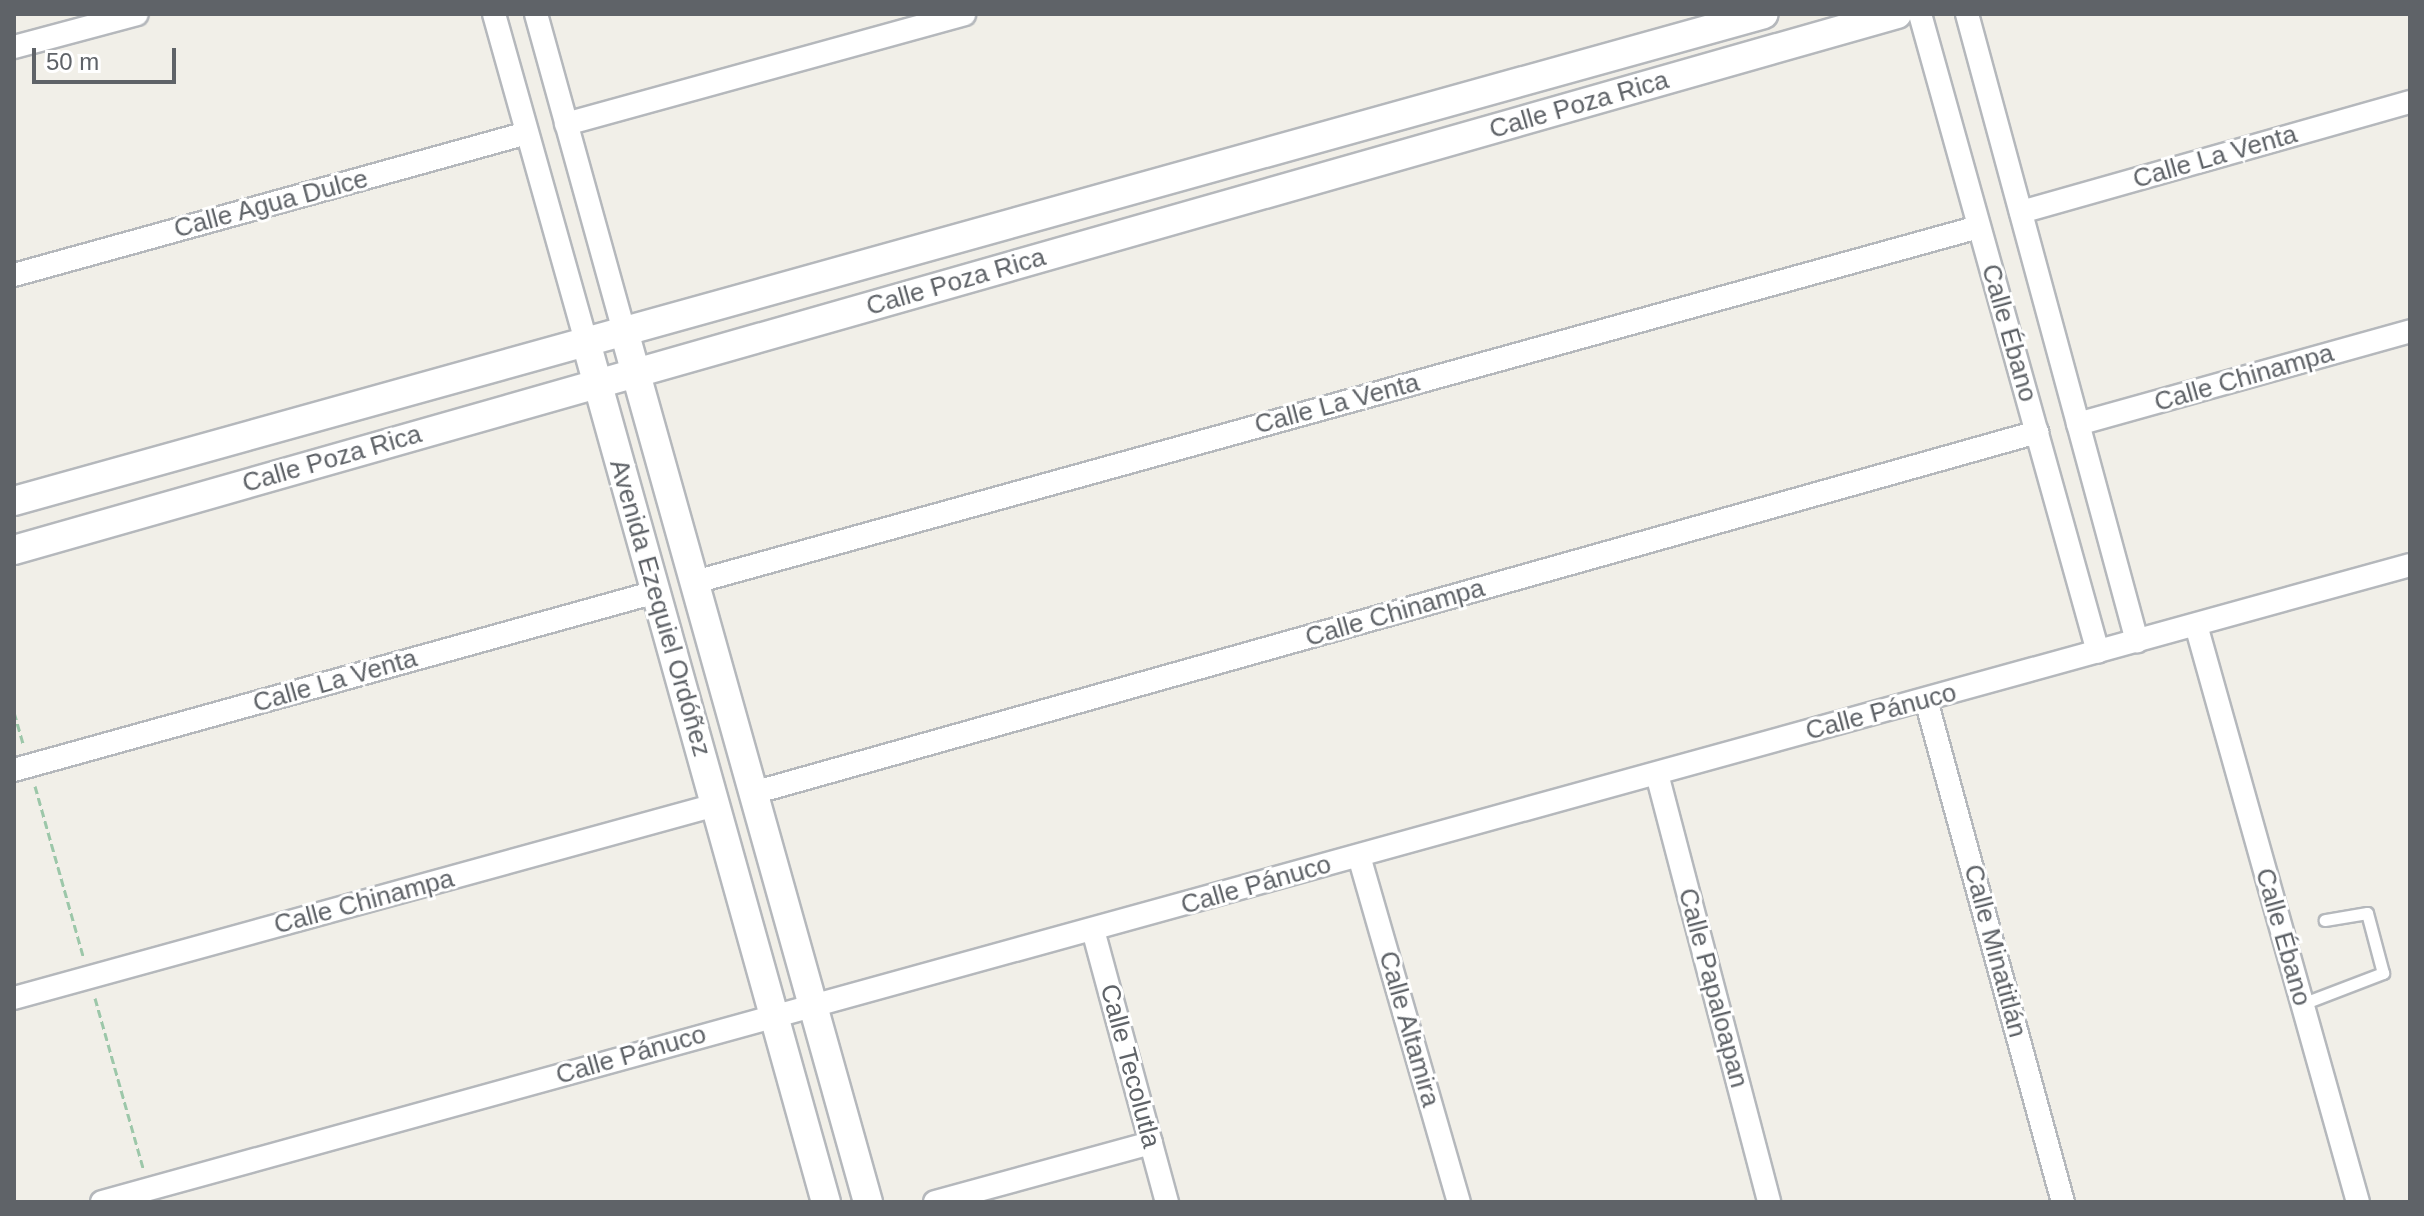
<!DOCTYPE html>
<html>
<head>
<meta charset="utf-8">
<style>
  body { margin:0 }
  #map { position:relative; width:2424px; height:1216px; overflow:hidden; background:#f1efe8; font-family:Arial,sans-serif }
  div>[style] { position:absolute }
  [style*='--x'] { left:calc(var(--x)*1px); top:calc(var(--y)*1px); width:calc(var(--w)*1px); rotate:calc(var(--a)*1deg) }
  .path>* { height:3px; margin-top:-1.5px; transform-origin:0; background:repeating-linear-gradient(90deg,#9cc7a9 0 8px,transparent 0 12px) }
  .roads { filter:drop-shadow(2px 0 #b5b8bc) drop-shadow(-2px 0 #b5b8bc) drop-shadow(0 2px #b5b8bc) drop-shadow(0 -2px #b5b8bc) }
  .service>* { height:11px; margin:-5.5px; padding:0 5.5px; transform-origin:5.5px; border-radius:5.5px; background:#fff }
  .minor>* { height:22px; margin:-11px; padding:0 11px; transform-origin:11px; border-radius:11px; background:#fff }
  .tertiary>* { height:28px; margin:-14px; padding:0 14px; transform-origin:14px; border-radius:14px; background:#fff }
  span { translate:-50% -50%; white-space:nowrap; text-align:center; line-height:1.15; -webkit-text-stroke:6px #fff; paint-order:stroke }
  .street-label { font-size:26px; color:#5f6368 }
  .frame { position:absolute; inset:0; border:16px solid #5f6368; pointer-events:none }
  .scale { position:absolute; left:32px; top:48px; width:144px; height:36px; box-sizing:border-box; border:4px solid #5f6368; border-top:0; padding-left:10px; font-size:24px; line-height:28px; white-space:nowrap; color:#5f6368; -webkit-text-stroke:6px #fff; paint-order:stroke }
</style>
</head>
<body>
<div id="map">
  <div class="path">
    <i style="--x:14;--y:712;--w:33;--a:74"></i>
    <i style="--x:35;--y:786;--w:177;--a:74.2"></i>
    <i style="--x:95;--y:998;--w:177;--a:74.2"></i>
  </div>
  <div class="roads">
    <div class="service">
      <i style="--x:2302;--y:1004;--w:87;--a:-20.9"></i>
      <i style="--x:2383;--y:973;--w:62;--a:-104.9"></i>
      <i style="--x:2367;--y:913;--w:43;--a:170.5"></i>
    </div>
    <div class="minor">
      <i style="--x:494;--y:14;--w:341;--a:74.3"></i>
      <i style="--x:536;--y:14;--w:329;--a:74.5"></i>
      <i style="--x:1920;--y:14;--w:662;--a:74.41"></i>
      <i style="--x:1967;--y:14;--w:650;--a:74.83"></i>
      <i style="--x:14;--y:47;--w:127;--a:-15"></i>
      <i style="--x:566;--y:124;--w:413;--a:-15.4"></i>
      <i style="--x:2021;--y:212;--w:404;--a:-15.8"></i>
      <i style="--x:14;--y:275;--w:532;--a:-15.47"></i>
      <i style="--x:2078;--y:424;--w:345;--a:-15.6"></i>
      <i style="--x:695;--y:582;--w:1332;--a:-15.46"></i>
      <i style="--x:2196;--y:625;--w:599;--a:74.32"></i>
      <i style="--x:1926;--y:700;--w:520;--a:74.74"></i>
      <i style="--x:14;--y:770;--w:666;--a:-15.5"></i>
      <i style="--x:1657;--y:774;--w:442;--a:75.3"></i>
      <i style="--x:753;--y:793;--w:1334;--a:-15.7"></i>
      <i style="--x:1359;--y:856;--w:360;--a:73.9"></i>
      <i style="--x:1093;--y:930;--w:282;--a:74.8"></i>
      <i style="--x:14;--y:998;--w:727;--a:-15.39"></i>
      <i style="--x:102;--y:1202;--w:2394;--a:-15.43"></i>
      <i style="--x:935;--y:1202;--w:224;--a:-15.3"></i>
    </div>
    <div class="tertiary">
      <i style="--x:624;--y:331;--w:905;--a:74.35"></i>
      <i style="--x:586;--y:342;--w:893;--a:74.41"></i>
      <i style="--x:14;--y:501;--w:1816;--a:-15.55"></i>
      <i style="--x:14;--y:550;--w:1958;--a:-15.89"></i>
    </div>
  </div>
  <div class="street-label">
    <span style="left:1579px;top:105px;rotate:-16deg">Calle Poza Rica</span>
    <span style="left:2215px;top:157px;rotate:-16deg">Calle La Venta</span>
    <span style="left:271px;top:204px;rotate:-15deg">Calle Agua Dulce</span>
    <span style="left:956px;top:282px;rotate:-16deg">Calle Poza Rica</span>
    <span style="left:2009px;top:333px;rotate:74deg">Calle Ébano</span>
    <span style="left:2244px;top:378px;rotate:-16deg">Calle Chinampa</span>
    <span style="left:1337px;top:404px;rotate:-15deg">Calle La Venta</span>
    <span style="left:332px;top:459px;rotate:-16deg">Calle Poza Rica</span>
    <span style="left:660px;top:608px;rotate:74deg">Avenida Ezequiel Ordóñez</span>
    <span style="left:1395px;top:613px;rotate:-16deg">Calle Chinampa</span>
    <span style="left:335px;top:681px;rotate:-16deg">Calle La Venta</span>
    <span style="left:1881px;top:712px;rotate:-15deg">Calle Pánuco</span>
    <span style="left:1256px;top:885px;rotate:-16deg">Calle Pánuco</span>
    <span style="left:364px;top:902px;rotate:-15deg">Calle Chinampa</span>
    <span style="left:2283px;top:937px;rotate:74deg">Calle Ébano</span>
    <span style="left:1995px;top:951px;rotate:75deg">Calle Minatitlán</span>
    <span style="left:1713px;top:988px;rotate:75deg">Calle Papaloapan</span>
    <span style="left:1409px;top:1029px;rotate:74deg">Calle Altamira</span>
    <span style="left:631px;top:1055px;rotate:-16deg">Calle Pánuco</span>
    <span style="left:1130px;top:1066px;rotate:75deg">Calle Tecolutla</span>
  </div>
  <div class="frame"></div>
  <div class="scale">50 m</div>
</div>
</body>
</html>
